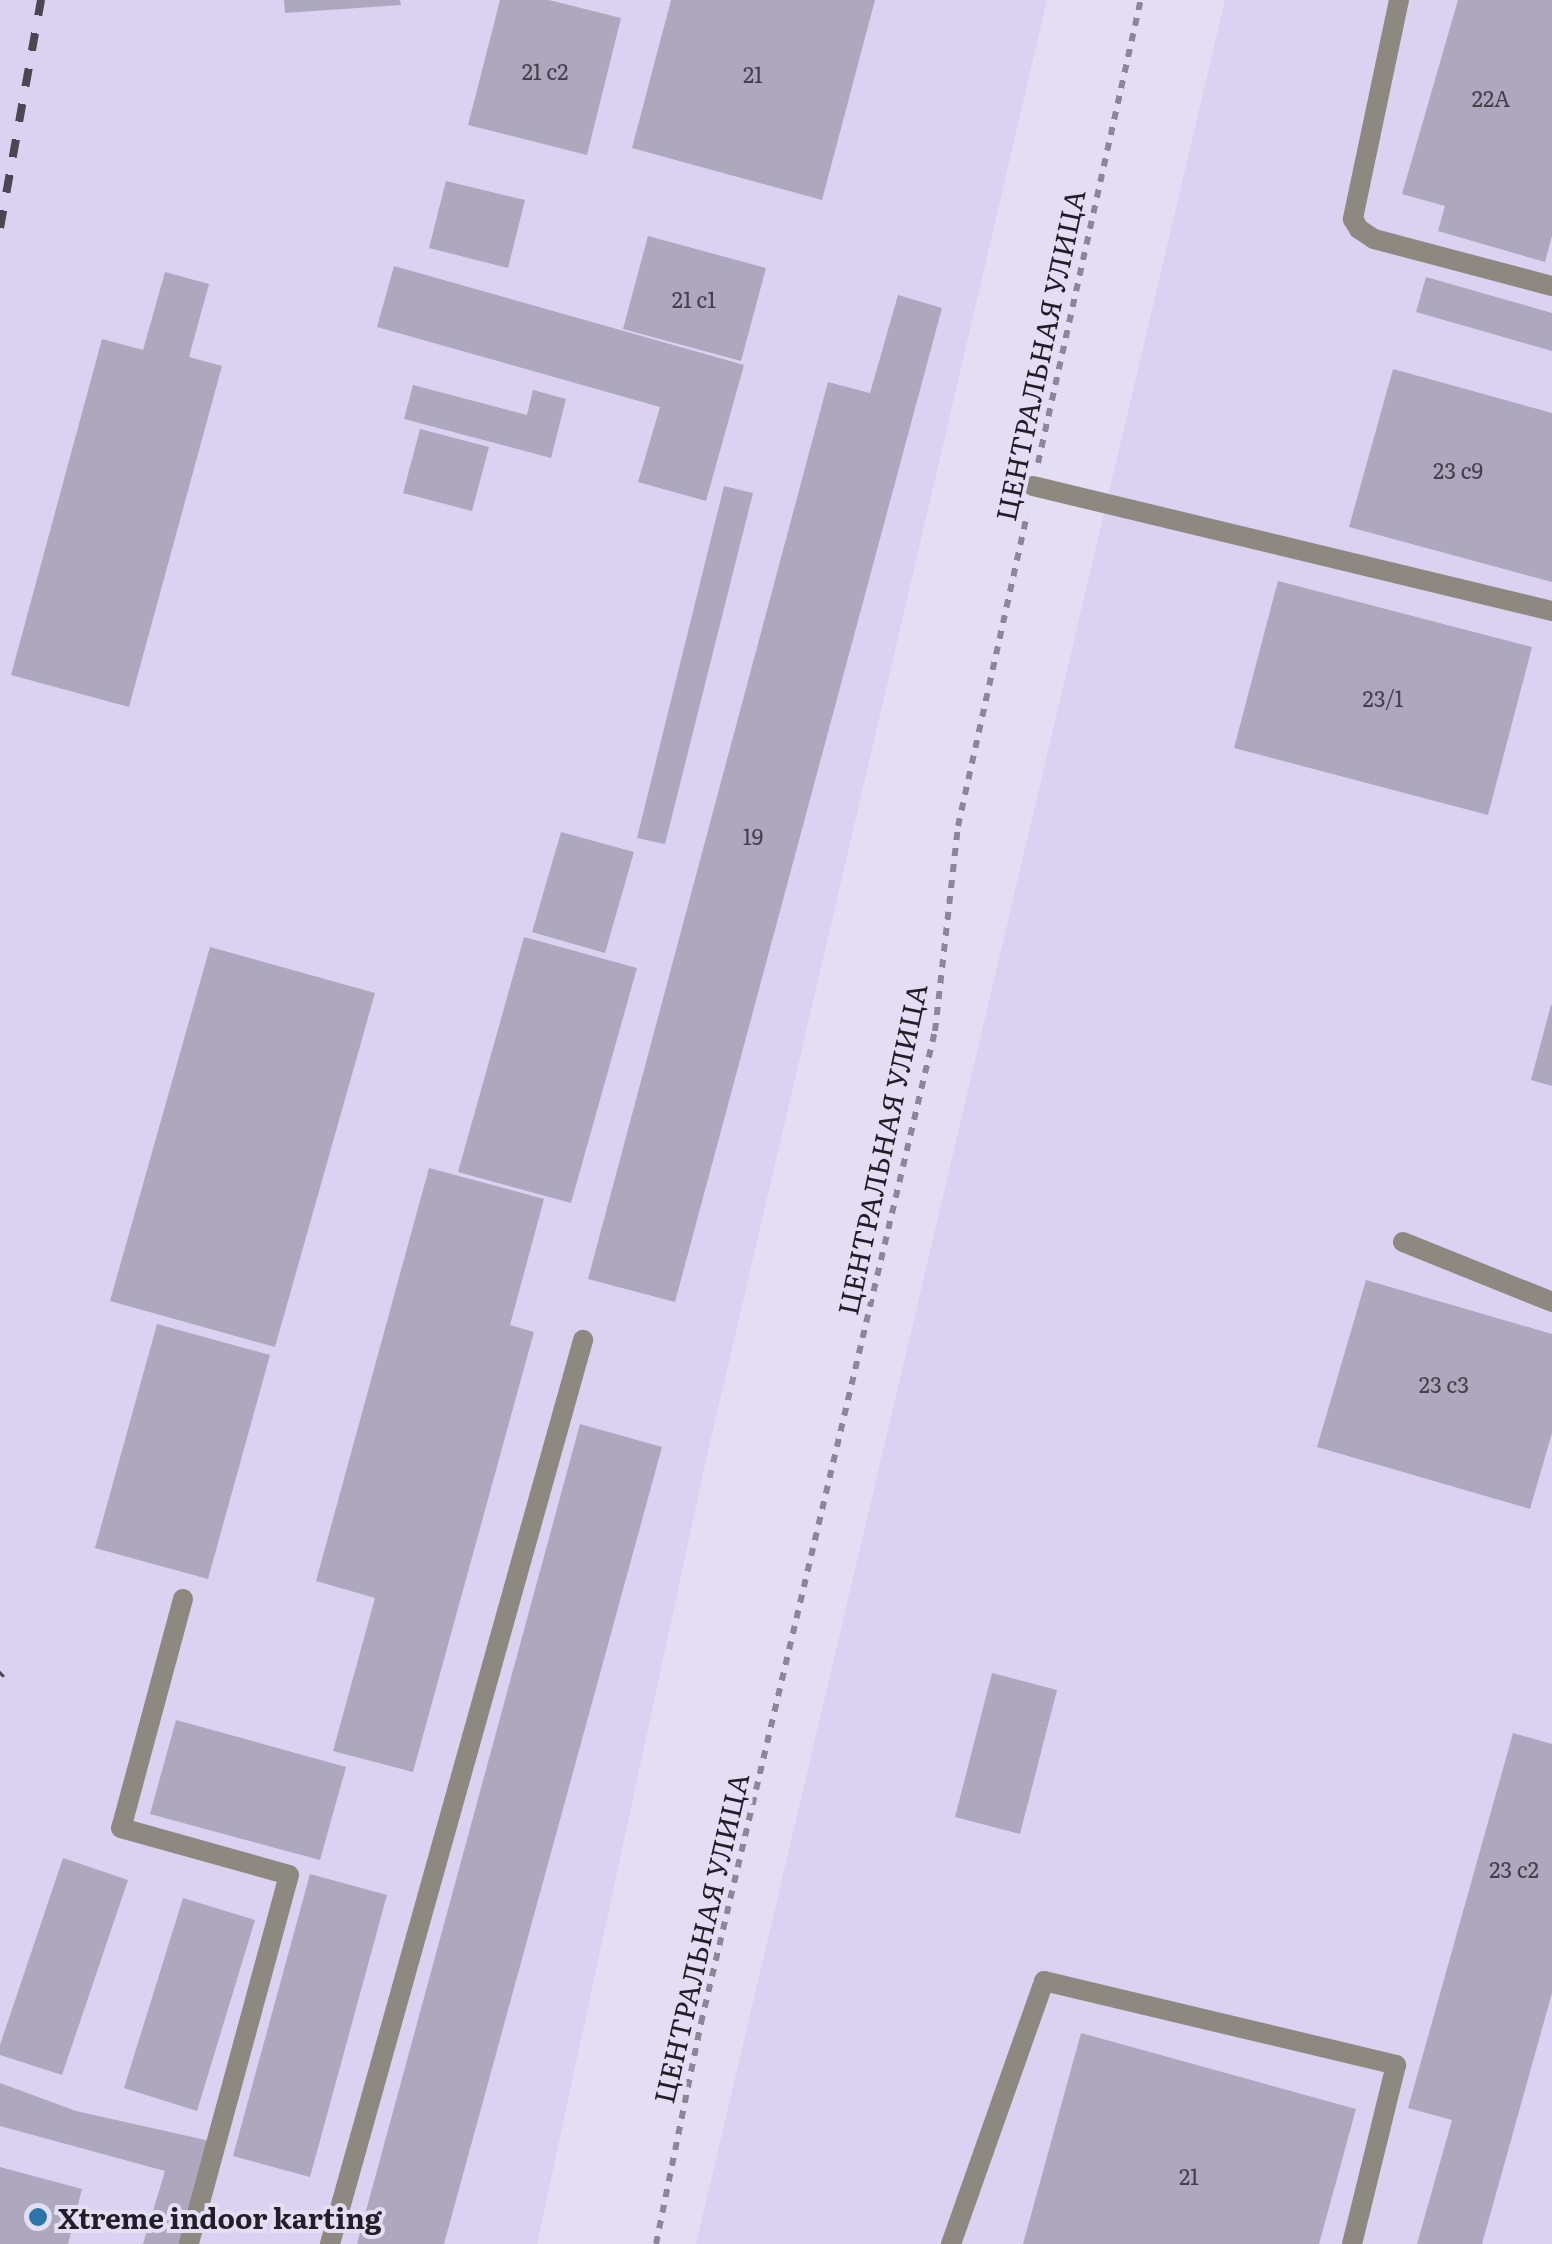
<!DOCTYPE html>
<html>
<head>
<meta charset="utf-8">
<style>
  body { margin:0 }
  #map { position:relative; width:1552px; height:2244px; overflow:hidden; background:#e4def5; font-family:Literata,serif }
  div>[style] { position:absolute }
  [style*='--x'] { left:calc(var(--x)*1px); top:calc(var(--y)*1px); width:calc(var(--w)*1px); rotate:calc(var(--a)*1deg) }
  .built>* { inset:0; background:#dad2f0 }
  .building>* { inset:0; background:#aea8be }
  .path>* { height:6px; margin-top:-3px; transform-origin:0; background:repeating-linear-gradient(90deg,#8c8798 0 8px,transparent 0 16px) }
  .lane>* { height:20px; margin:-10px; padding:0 10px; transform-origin:10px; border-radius:10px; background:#8e8980 }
  .rail>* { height:8px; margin-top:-4px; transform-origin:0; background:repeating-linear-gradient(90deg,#4a4652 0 18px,transparent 0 36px) }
  .dots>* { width:28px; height:28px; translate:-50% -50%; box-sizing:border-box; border:5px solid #e4def5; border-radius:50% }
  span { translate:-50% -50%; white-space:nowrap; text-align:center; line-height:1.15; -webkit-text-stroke:8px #e4def5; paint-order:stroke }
  .number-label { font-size:22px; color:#44404d }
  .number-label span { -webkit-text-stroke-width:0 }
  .street-label { font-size:28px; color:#211e27 }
  .poi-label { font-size:28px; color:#211e27; font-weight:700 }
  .left { translate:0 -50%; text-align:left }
</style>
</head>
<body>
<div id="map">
  <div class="built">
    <i style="clip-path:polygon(0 0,1047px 0,706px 1460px,537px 2244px,0 2244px)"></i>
    <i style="clip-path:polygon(1225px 0,1552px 0,1552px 2244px,696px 2244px)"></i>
  </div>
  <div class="building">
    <i style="clip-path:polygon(284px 0,400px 0,401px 5px,285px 13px)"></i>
    <i style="clip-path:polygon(500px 0,549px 0,621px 18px,587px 155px,468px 125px)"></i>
    <i style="clip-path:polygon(671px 0,875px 0,822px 200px,632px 148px)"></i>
    <i style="clip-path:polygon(1458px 0,1552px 0,1552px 236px,1545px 262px,1438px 231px,1445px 206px,1402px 194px)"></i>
    <i style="clip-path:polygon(446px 181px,525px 200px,508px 268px,429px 248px)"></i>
    <i style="clip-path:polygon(648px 236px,766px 268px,741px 361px,623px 329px)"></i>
    <i style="clip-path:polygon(394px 266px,744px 365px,706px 501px,638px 482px,660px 407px,377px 327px)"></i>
    <i style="clip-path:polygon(165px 272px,209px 284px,189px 357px,222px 366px,129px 707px,11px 675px,102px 339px,143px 350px)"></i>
    <i style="clip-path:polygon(1426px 277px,1552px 313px,1552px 351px,1416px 312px)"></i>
    <i style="clip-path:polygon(898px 295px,942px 308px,675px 1302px,588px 1279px,828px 382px,870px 393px)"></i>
    <i style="clip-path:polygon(1393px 369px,1552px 413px,1552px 582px,1349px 527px)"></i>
    <i style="clip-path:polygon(413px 385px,527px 415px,533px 390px,566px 399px,551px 458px,404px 419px)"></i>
    <i style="clip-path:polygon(420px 429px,489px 447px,472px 511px,403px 493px)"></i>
    <i style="clip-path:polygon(724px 486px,753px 493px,665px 844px,637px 838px)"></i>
    <i style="clip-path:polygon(1278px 581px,1532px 647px,1488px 815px,1234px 748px)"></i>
    <i style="clip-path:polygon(561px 832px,634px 852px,605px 953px,532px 932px)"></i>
    <i style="clip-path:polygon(524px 937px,637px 968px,571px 1203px,458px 1172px)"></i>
    <i style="clip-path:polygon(210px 947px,375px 993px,275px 1347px,110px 1301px)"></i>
    <i style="clip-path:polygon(1551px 1005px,1552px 1005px,1552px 1086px,1531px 1080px)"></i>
    <i style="clip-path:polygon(429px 1168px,544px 1199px,510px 1325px,534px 1332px,413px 1772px,333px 1751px,375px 1598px,316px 1581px)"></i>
    <i style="clip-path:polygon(1366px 1280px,1552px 1334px,1552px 1433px,1530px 1509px,1317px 1447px)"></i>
    <i style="clip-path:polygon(157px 1324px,270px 1355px,208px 1579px,95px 1548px)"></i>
    <i style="clip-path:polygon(580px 1424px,662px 1447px,444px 2244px,357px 2244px)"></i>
    <i style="clip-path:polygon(992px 1673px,1057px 1690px,1020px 1834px,955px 1817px)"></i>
    <i style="clip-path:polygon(176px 1720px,346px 1767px,320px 1860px,150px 1814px)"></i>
    <i style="clip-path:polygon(1513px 1733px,1552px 1744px,1552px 1993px,1482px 2244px,1417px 2244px,1452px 2120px,1408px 2108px)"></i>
    <i style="clip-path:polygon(63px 1858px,128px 1880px,62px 2075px,0 2055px,0 2045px)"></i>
    <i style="clip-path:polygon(310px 1874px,387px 1895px,310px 2177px,233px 2156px)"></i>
    <i style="clip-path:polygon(183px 1898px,255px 1920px,197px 2111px,124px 2088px)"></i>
    <i style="clip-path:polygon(1081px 2033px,1356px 2109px,1319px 2244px,1023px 2244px)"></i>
    <i style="clip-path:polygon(0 2083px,76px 2111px,210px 2141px,179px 2244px,143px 2244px,165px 2171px,0 2126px)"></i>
    <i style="clip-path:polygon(0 2167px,82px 2189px,68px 2244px,0 2244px)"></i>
  </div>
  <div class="path">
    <i style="--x:1038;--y:463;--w:474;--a:-77.5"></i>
    <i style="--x:656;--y:2244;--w:226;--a:-78.5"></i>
    <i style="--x:701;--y:2023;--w:1019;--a:-76.73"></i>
    <i style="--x:935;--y:1031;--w:206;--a:-83.6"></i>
    <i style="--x:958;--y:826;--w:320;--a:-77.5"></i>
  </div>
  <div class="lane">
    <i style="--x:1399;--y:0;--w:224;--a:101.9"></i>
    <i style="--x:1353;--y:219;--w:12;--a:59"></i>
    <i style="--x:1359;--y:229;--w:18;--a:34"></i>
    <i style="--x:1374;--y:239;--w:184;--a:14.8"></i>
    <i style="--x:1033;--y:486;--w:534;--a:13.54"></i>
    <i style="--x:1403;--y:1242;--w:161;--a:21.9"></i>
    <i style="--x:183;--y:1599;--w:237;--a:105.1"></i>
    <i style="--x:121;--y:1828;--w:174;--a:15.6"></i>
    <i style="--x:289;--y:1875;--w:382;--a:105.2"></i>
    <i style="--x:330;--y:2244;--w:939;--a:-74.36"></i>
    <i style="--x:951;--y:2244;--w:279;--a:-70.5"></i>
    <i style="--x:1044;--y:1981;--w:362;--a:13.4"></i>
    <i style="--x:1396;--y:2065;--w:184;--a:103.8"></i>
  </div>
  <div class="rail">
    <i style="--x:0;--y:228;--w:232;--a:-79.8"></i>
    <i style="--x:0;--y:1675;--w:3;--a:-45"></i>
  </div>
  <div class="dots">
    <i style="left:38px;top:2217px;background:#2b75a8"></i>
  </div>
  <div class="number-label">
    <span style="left:545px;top:71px">21 с2</span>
    <span style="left:753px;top:74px">21</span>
    <span style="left:1491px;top:98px">22А</span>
    <span style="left:694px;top:299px">21 с1</span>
    <span style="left:1458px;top:470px">23 с9</span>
    <span style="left:1383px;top:698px">23/1</span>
    <span style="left:753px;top:836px">19</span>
    <span style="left:1444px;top:1384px">23 с3</span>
    <span style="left:1514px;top:1869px">23 с2</span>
    <span style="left:1189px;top:2176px">21</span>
  </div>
  <div class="street-label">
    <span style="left:1039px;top:355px;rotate:-78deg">ЦЕНТРАЛЬНАЯ УЛИЦА</span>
    <span style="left:881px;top:1149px;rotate:-78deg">ЦЕНТРАЛЬНАЯ УЛИЦА</span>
    <span style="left:700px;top:1938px;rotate:-77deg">ЦЕНТРАЛЬНАЯ УЛИЦА</span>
  </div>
  <div class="poi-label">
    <span class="left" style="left:58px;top:2217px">Xtreme indoor karting</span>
  </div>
</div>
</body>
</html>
